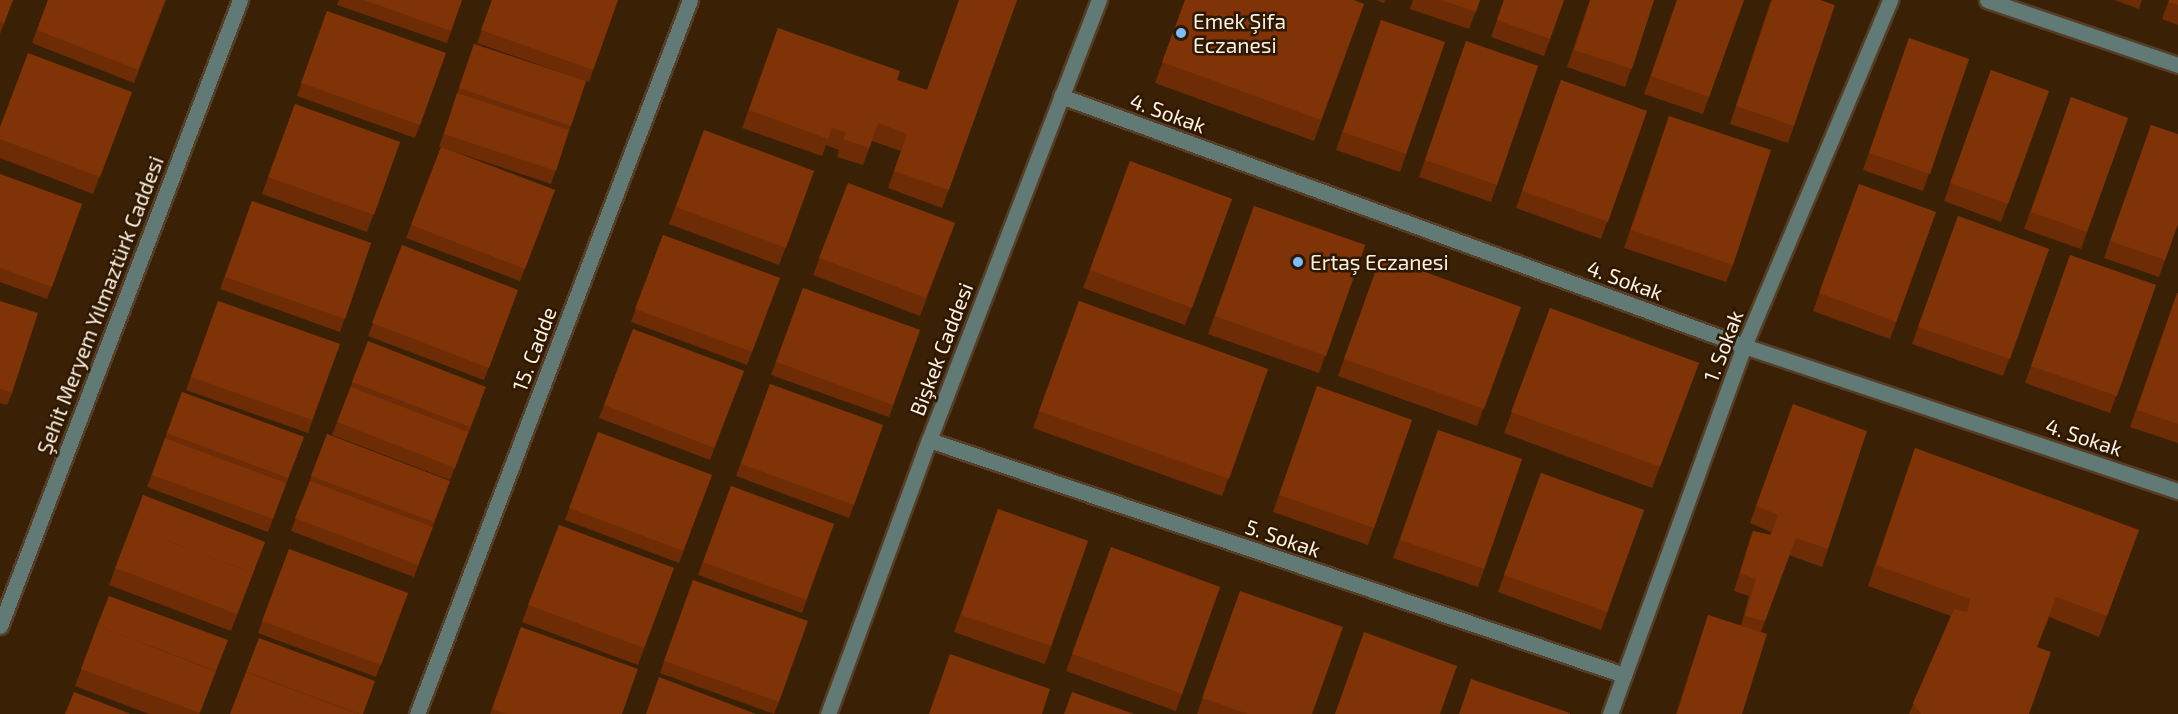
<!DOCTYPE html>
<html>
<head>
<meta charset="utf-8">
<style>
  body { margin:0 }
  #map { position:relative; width:2178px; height:714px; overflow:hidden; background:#3a2106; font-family:"Exo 2",sans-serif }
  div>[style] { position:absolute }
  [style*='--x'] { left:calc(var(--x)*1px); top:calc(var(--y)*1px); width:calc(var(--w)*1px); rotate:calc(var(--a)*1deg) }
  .roads { filter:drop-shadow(2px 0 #553e25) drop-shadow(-2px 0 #553e25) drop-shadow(0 2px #553e25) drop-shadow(0 -2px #553e25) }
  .minor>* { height:15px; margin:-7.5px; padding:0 7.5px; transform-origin:7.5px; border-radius:7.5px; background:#617a76 }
  .wall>* { inset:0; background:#6d2c05 }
  .building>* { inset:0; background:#7f3306 }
  .dots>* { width:16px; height:16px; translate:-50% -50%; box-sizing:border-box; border:3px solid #2f1800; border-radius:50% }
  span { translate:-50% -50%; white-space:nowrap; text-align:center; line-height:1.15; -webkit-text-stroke:5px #2f1800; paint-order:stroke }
  .poi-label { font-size:21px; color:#fdf1e5 }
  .left { translate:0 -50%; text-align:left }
  .street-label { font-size:21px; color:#fdf1e5 }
</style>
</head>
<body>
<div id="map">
  <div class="roads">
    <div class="minor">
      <i style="--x:1987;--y:0;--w:202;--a:18.8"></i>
      <i style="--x:1061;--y:96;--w:727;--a:20.1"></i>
      <i style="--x:1744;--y:346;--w:458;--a:18.5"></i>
      <i style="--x:929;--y:440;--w:734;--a:18.68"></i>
      <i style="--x:0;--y:626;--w:670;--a:-69.02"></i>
      <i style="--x:417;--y:714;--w:764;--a:-69.08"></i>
      <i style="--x:828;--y:714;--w:292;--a:-69.8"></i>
      <i style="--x:929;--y:440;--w:472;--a:-68.9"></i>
      <i style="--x:1610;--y:714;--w:392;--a:-70"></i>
      <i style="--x:1744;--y:346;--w:376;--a:-67.1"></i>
    </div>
  </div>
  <div class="wall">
    <i style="clip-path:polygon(0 0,13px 0,0 34px)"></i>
    <i style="clip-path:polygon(48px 0,166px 0,134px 83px,32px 43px)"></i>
    <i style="clip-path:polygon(339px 0,462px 0,447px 43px,337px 5px)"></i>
    <i style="clip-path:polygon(492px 0,618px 0,589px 82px,586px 81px,551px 184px,450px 150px,555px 190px,520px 281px,406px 238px,441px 147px,439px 147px,474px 44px,568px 75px,477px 43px)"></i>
    <i style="clip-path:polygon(1017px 0,942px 208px,888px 188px,901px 151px,872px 141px,863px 165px,837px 157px,839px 150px,826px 145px,822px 156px,742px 128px,778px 28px,897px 80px,927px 90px)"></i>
    <i style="clip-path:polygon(1185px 0,1364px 4px,1314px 141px,1155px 83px)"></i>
    <i style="clip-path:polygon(1376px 0,1385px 0,1384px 3px)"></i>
    <i style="clip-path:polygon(1413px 0,1480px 0,1469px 29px,1410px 9px)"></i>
    <i style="clip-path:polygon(1504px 0,1564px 0,1544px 56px,1491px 37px)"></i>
    <i style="clip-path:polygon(1590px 0,1654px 0,1625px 87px,1567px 67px)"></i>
    <i style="clip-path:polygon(1677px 0,1744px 0,1703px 114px,1644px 94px)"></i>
    <i style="clip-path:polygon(1771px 0,1794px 126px,1788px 143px,1730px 124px)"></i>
    <i style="clip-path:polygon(2114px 0,2142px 0,2139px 9px)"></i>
    <i style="clip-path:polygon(2169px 0,2178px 0,2178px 25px,2162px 19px)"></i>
    <i style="clip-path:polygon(327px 11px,446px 53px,415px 138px,297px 96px)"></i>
    <i style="clip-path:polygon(1381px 20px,1445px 42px,1400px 172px,1336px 150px)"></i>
    <i style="clip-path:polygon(1909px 38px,1969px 59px,1923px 191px,1863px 170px)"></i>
    <i style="clip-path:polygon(1466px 41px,1538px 66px,1491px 202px,1419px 177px)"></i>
    <i style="clip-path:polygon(1991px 70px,2049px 91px,2001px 222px,1944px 201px)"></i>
    <i style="clip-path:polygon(1561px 80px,1647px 111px,1601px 239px,1516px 208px)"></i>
    <i style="clip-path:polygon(132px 92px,93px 194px,0 158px,0 127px)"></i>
    <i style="clip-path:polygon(2071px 97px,2128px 118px,2081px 249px,2024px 229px)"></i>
    <i style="clip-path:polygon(295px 104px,400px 142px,367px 232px,262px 194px)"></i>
    <i style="clip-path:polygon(1669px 116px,1733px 265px,1726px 282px,1624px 248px)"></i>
    <i style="clip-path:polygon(2151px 125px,2178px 224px,2159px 277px,2104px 258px)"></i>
    <i style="clip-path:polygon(704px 130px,814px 171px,779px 265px,669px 224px)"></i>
    <i style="clip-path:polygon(1130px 161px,1232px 199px,1185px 325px,1083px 288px)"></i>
    <i style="clip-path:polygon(0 174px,82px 204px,47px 299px,0 282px)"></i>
    <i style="clip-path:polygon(848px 183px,955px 223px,920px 316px,813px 275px)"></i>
    <i style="clip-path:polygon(1859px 184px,1936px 212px,1890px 339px,1813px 311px)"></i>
    <i style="clip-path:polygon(252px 201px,371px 243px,340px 332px,220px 289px)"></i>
    <i style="clip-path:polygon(1254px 206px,1365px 245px,1319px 373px,1208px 334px)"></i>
    <i style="clip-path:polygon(1958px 216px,2049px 249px,2003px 376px,1912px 344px)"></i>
    <i style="clip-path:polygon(663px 235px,780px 278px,747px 365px,631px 322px)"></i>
    <i style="clip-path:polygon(402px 245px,518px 290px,484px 380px,368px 336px)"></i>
    <i style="clip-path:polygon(2070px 255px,2156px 285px,2110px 413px,2025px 383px)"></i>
    <i style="clip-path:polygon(1381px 256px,1521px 307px,1477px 426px,1338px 376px)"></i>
    <i style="clip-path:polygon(803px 288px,920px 330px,889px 417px,771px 375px)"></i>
    <i style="clip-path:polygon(2178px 293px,2178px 443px,2130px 427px,2171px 310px)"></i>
    <i style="clip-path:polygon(0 301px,12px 393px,7px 405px,0 403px)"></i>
    <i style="clip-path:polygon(218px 301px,340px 344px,308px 433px,186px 390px)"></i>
    <i style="clip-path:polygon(1079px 301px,1268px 369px,1222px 496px,1033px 428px)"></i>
    <i style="clip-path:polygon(1550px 308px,1699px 363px,1652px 488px,1504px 433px)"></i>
    <i style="clip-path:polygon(633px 329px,744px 371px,710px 460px,599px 418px)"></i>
    <i style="clip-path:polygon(368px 341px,480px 404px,450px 480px,332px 435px)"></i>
    <i style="clip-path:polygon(770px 384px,883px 425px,849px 518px,736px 476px)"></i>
    <i style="clip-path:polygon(1317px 386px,1412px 420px,1368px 545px,1273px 512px)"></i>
    <i style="clip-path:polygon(182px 392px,304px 437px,268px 532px,147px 487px)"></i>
    <i style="clip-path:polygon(1793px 404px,1828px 549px,1822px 567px,1789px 555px,1761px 632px,1742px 714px,1676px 714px,1708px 615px,1741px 626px,1749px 596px,1734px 591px,1747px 548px,1753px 531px,1770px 535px,1771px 532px,1750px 523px)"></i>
    <i style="clip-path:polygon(1438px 430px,1522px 459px,1478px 587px,1393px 558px)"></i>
    <i style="clip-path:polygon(598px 432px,712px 475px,679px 563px,565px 520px)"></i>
    <i style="clip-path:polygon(327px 434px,450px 481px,414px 577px,291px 531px)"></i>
    <i style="clip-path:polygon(1915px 448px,2139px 530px,2099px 637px,2049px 617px,2037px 647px,2029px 714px,1909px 714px,1951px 616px,1868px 586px)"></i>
    <i style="clip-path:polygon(1541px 473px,1644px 510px,1601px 630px,1498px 592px)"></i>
    <i style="clip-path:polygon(731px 486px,834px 524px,802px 613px,698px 575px)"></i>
    <i style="clip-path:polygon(143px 495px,265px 542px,231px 631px,109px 585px)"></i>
    <i style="clip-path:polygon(998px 509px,1088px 541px,1045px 664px,954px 632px)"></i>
    <i style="clip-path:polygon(559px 525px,674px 568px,638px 665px,522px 622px)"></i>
    <i style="clip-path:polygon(1111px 547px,1220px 587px,1176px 711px,1066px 671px)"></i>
    <i style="clip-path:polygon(289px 549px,408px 593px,376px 677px,258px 633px)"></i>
    <i style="clip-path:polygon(693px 580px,779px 702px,774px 714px,660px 673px)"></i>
    <i style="clip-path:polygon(1240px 591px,1312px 714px,1197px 714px)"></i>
    <i style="clip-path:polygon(109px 596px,200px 714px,149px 714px,75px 686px)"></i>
    <i style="clip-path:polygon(521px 627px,622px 714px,490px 714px)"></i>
  </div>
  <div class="building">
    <i style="clip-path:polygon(0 0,13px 0,4px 23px,0 21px)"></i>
    <i style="clip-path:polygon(48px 0,165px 0,138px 70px,37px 30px)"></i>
    <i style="clip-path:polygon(364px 0,462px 0,451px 31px)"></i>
    <i style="clip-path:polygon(492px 0,618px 0,593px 70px,481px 30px)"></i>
    <i style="clip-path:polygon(959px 0,1017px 0,949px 190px,894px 171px,907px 134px,878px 123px,869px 148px,843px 139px,846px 133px,832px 128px,828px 139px,749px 110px,778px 28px,900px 71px,897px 80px,927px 90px)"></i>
    <i style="clip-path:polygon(1185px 0,1354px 0,1364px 4px,1321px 120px,1162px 62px)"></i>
    <i style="clip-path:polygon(1441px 0,1480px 0,1476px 12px)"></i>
    <i style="clip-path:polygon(1504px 0,1564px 0,1550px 39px,1497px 20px)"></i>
    <i style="clip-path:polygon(1590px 0,1654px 0,1632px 69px,1574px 50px)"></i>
    <i style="clip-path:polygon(1677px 0,1744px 0,1709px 97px,1651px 76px)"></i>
    <i style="clip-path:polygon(1772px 0,1820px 0,1835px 5px,1794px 126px,1736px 106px)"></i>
    <i style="clip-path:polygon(2169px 0,2178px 0,2178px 5px,2169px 2px)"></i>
    <i style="clip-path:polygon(327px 11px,446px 53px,420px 125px,301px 83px)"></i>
    <i style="clip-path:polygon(1381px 20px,1445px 42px,1406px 154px,1343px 132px)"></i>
    <i style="clip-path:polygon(1909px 38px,1969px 59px,1930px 174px,1869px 153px)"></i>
    <i style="clip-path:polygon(1466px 41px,1538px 66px,1497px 185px,1425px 160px)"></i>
    <i style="clip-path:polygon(474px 44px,586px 81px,571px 126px,459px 88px)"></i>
    <i style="clip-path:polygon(28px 53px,132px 92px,100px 177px,0 139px,0 127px)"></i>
    <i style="clip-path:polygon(1991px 70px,2049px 91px,2008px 204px,1950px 183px)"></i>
    <i style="clip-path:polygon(1561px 80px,1647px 111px,1608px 222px,1522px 191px)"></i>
    <i style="clip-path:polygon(457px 93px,569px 130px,556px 171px,444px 134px)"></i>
    <i style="clip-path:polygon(2071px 97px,2128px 118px,2087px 232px,2031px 212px)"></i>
    <i style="clip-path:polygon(295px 104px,400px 142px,374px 215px,268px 177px)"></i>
    <i style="clip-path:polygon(1669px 116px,1771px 150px,1733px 265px,1631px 230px)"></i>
    <i style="clip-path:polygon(2151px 125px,2178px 134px,2178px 224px,2165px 260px,2110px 241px)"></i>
    <i style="clip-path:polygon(704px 130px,814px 171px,786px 248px,676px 207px)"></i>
    <i style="clip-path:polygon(441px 147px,555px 190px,525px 269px,411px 225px)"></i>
    <i style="clip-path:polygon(1130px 161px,1232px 199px,1192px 308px,1090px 270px)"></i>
    <i style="clip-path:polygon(0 174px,82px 204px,52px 287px,0 268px)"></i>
    <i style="clip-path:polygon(848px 183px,955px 223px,926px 298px,819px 258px)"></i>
    <i style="clip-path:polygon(1859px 184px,1936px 212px,1896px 322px,1819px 293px)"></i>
    <i style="clip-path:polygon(252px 201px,371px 243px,345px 319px,225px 277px)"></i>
    <i style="clip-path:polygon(1254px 206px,1365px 245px,1326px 356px,1215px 316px)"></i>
    <i style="clip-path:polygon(1958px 216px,2049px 249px,2010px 359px,1918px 327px)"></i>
    <i style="clip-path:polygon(663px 235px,780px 278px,752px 352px,635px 309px)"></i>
    <i style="clip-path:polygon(402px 245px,518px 290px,489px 368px,372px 323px)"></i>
    <i style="clip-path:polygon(2070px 255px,2156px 285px,2117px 396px,2031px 366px)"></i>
    <i style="clip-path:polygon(1381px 256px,1521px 307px,1484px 409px,1344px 359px)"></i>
    <i style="clip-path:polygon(803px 288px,920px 330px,893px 405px,776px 362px)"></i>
    <i style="clip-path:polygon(2177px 293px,2178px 293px,2178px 424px,2137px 410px)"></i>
    <i style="clip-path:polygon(0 301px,38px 313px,12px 393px,0 389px)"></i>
    <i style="clip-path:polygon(218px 301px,340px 344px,312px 420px,191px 377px)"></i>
    <i style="clip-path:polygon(1079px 301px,1268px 369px,1229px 479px,1039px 411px)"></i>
    <i style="clip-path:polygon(1550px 308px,1699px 363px,1660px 467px,1511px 412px)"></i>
    <i style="clip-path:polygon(633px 329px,744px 371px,714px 448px,604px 405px)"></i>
    <i style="clip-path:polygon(368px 341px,486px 387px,470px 427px,352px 382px)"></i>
    <i style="clip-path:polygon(770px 384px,883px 425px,854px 505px,741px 464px)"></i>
    <i style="clip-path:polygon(1317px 386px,1412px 420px,1374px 528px,1279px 495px)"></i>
    <i style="clip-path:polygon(351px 387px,468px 432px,455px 468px,337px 422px)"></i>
    <i style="clip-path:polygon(182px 392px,304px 437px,288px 478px,167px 433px)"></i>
    <i style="clip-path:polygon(1793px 404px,1867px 431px,1828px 549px,1796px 538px,1765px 621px,1745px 616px,1756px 579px,1740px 573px,1753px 531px,1771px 535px,1778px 515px,1756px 506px)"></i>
    <i style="clip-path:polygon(1438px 430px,1522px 459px,1484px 569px,1400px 540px)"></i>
    <i style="clip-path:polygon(598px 432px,712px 475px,683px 551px,569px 508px)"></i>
    <i style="clip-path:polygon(327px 434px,450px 481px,434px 522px,311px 476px)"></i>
    <i style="clip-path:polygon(165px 438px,286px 483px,273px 519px,152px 475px)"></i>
    <i style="clip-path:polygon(1915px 448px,2139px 530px,2107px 616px,2056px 597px,2037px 647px,2051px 652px,2029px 714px,1921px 714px,1913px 703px,1954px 609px,1967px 612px,1970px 599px,1876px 565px)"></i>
    <i style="clip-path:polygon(1541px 473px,1644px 510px,1607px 612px,1504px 575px)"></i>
    <i style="clip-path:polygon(310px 481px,433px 527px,418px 565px,295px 518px)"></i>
    <i style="clip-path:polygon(731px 486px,834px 524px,806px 600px,703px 562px)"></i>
    <i style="clip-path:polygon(143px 495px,265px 542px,251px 578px,253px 573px,131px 527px)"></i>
    <i style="clip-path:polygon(998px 509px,1088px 541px,1051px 646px,961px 615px)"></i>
    <i style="clip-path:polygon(559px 525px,674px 568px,644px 648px,528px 605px)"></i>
    <i style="clip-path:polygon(131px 527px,253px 573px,237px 614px,115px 568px)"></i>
    <i style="clip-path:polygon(1111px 547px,1220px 587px,1182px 694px,1072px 654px)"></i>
    <i style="clip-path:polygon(289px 549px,408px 593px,381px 665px,262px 621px)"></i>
    <i style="clip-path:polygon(693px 580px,808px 621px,779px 702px,664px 661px)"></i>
    <i style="clip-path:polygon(1240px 591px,1343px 627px,1312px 714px,1248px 714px,1202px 698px)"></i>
    <i style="clip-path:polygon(109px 596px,228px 640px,214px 676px,216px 671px,97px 626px)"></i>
    <i style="clip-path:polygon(1708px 615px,1767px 634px,1742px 714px,1677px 714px)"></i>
    <i style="clip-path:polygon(97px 626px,216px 671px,200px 713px,81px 669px)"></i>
    <i style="clip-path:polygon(521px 627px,638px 669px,622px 714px,506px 714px,492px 709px)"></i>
    <i style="clip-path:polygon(1364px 632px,1457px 666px,1440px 714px,1335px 714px)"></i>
    <i style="clip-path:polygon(259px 638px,375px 681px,363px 714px,359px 714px,246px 672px)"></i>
    <i style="clip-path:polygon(950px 654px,1050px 689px,1042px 714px,929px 714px)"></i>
    <i style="clip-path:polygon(246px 672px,359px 714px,230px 714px)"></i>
    <i style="clip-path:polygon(659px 677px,756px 714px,646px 714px)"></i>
    <i style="clip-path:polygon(1471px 679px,1570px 713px,1570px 714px,1459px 714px)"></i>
    <i style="clip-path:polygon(74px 692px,131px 714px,65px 714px)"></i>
    <i style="clip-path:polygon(1072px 692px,1134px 714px,1064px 714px)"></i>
  </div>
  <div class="dots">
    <i style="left:1181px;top:33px;background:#7abff8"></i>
    <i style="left:1298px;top:262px;background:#7abff8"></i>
  </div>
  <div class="poi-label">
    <span class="left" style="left:1193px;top:33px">Emek Şifa<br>Eczanesi</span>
    <span class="left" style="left:1310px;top:262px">Ertaş Eczanesi</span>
  </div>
  <div class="street-label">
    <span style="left:1168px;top:113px;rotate:20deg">4. Sokak</span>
    <span style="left:1625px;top:280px;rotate:20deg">4. Sokak</span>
    <span style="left:100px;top:305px;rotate:-69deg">Şehit Meryem Yılmaztürk Caddesi</span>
    <span style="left:1723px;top:346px;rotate:-69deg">1. Sokak</span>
    <span style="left:534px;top:349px;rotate:-69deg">15. Cadde</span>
    <span style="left:941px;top:349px;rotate:-69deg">Bişkek Caddesi</span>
    <span style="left:2084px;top:437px;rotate:18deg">4. Sokak</span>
    <span style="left:1283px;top:538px;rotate:19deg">5. Sokak</span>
  </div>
</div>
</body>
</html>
